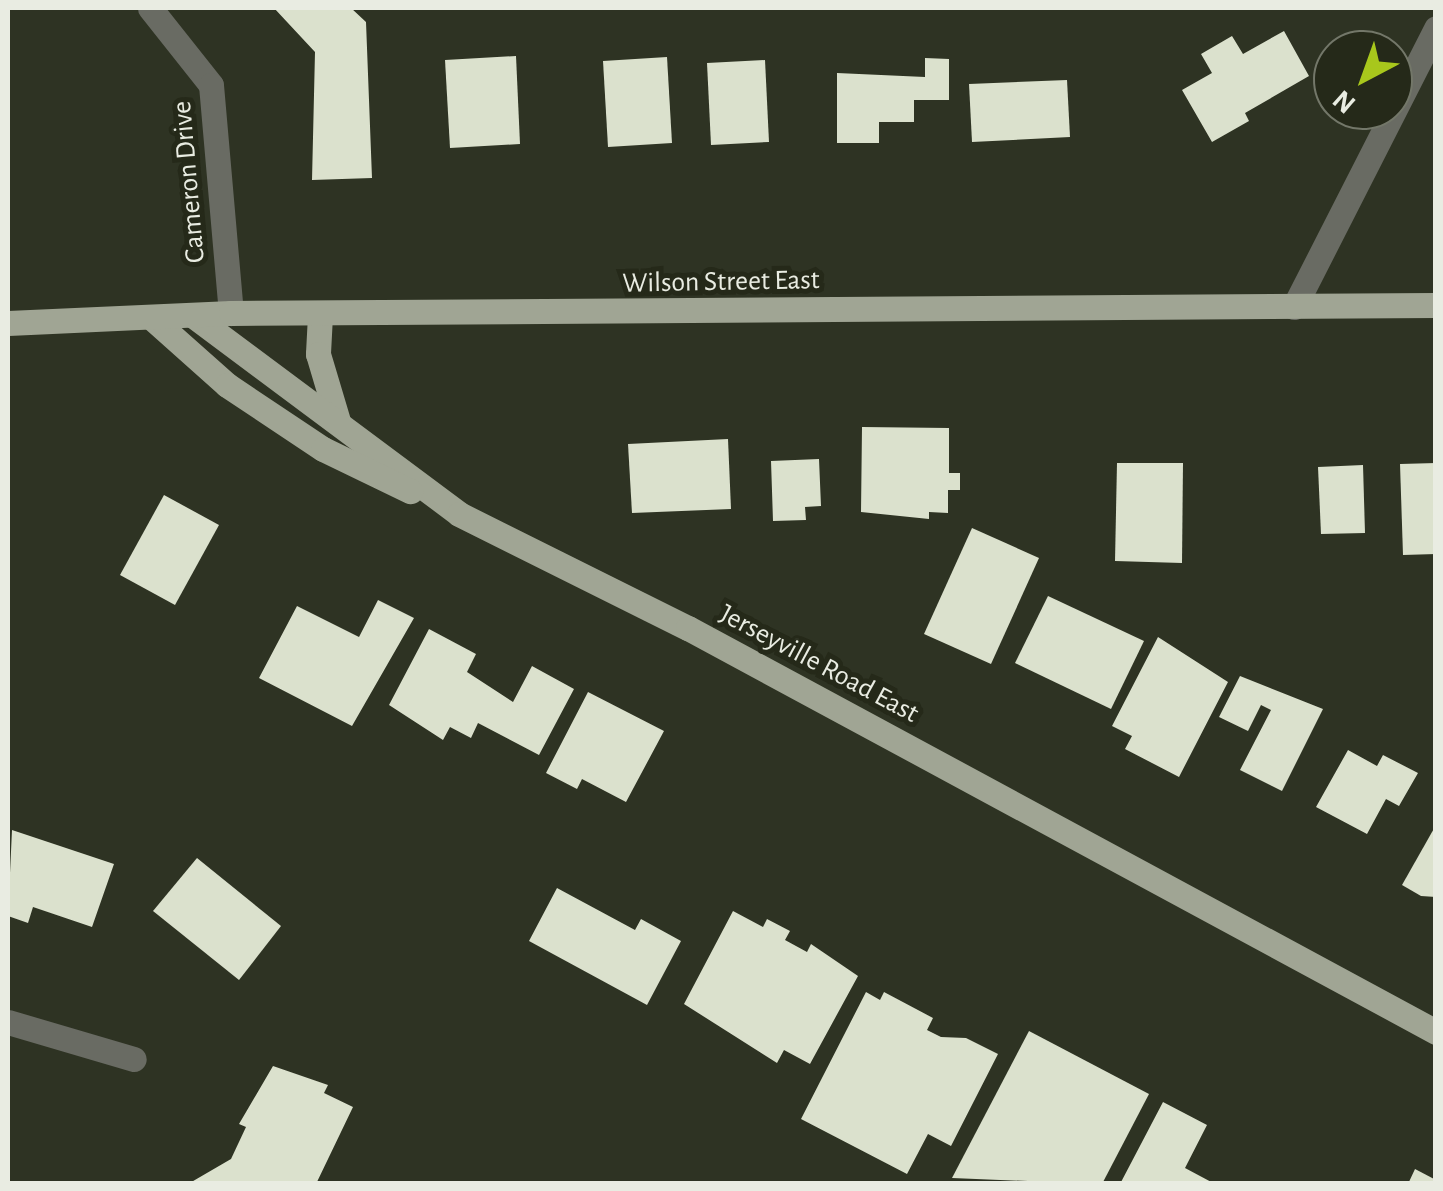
<!DOCTYPE html>
<html>
<head>
<meta charset="utf-8">
<style>
  body { margin:0 }
  #map { position:relative; width:1443px; height:1191px; overflow:hidden; background:#2e3323; font-family:"Alegreya Sans",sans-serif }
  div>[style] { position:absolute }
  [style*='--x'] { left:calc(var(--x)*1px); top:calc(var(--y)*1px); width:calc(var(--w)*1px); rotate:calc(var(--a)*1deg) }
  .building>* { inset:0; background:#dbe1cd }
  .minor>* { height:25px; margin:-12.5px; padding:0 12.5px; transform-origin:12.5px; border-radius:12.5px; background:#696b63 }
  .major>* { height:25px; margin:-12.5px; padding:0 12.5px; transform-origin:12.5px; border-radius:12.5px; background:#a0a594 }
  span { translate:-50% -50%; white-space:nowrap; text-align:center; line-height:1.15; -webkit-text-stroke:10px #252919; paint-order:stroke }
  .street-label { font-size:28px; color:#e9ece2 }
  .frame { position:absolute; inset:0; border:10px solid #e9ece2; pointer-events:none }
  .north { position:absolute; left:1313px; top:30px; width:100px; height:100px; box-sizing:border-box; background:#252919; border:2px solid #737769; border-radius:50%; rotate:221deg; font-size:28px; font-weight:700; line-height:40px; text-align:center; color:#e9ece2 }
  .north::after { content:''; display:block; margin:auto; width:35px; height:45px; background:#a8c71c; clip-path:polygon(50% 0,100% 100%,50% 72%,0 100%) }
</style>
</head>
<body>
<div id="map">
  <div class="building">
    <i style="clip-path:polygon(274px 8px,351px 8px,366px 22px,372px 178px,312px 180px,315px 52px)"></i>
    <i style="clip-path:polygon(1284px 31px,1309px 76px,1245px 113px,1249px 121px,1212px 142px,1182px 90px,1212px 73px,1201px 54px,1232px 36px,1243px 54px)"></i>
    <i style="clip-path:polygon(516px 56px,520px 144px,450px 148px,445px 60px)"></i>
    <i style="clip-path:polygon(667px 57px,672px 143px,608px 147px,603px 61px)"></i>
    <i style="clip-path:polygon(925px 58px,949px 59px,949px 100px,914px 100px,914px 122px,879px 122px,879px 143px,837px 143px,837px 73px,925px 77px)"></i>
    <i style="clip-path:polygon(765px 60px,769px 142px,711px 145px,707px 63px)"></i>
    <i style="clip-path:polygon(1067px 80px,1070px 137px,972px 142px,969px 84px)"></i>
    <i style="clip-path:polygon(862px 427px,949px 428px,949px 473px,960px 473px,960px 490px,948px 490px,948px 513px,929px 512px,929px 519px,861px 512px)"></i>
    <i style="clip-path:polygon(728px 439px,731px 509px,632px 513px,628px 444px)"></i>
    <i style="clip-path:polygon(819px 459px,821px 506px,805px 507px,806px 520px,773px 521px,771px 461px)"></i>
    <i style="clip-path:polygon(1117px 463px,1183px 463px,1182px 563px,1115px 561px)"></i>
    <i style="clip-path:polygon(1436px 463px,1436px 554px,1403px 555px,1400px 464px)"></i>
    <i style="clip-path:polygon(1363px 465px,1365px 533px,1321px 534px,1318px 467px)"></i>
    <i style="clip-path:polygon(164px 495px,219px 525px,175px 605px,120px 575px)"></i>
    <i style="clip-path:polygon(972px 528px,1039px 558px,991px 664px,924px 634px)"></i>
    <i style="clip-path:polygon(1048px 596px,1144px 641px,1111px 709px,1015px 663px)"></i>
    <i style="clip-path:polygon(378px 600px,414px 618px,352px 726px,259px 678px,297px 606px,359px 637px)"></i>
    <i style="clip-path:polygon(429px 629px,476px 654px,467px 672px,513px 702px,532px 666px,574px 689px,539px 755px,478px 723px,471px 738px,450px 727px,443px 740px,389px 705px)"></i>
    <i style="clip-path:polygon(1158px 637px,1228px 682px,1179px 777px,1125px 749px,1132px 736px,1112px 726px)"></i>
    <i style="clip-path:polygon(1240px 676px,1323px 709px,1282px 791px,1240px 770px,1271px 710px,1261px 705px,1248px 731px,1219px 717px)"></i>
    <i style="clip-path:polygon(588px 692px,664px 731px,626px 802px,582px 779px,577px 789px,546px 773px)"></i>
    <i style="clip-path:polygon(1348px 750px,1377px 766px,1383px 755px,1418px 773px,1399px 806px,1386px 799px,1367px 834px,1316px 807px)"></i>
    <i style="clip-path:polygon(1436px 825px,1436px 897px,1421px 896px,1402px 885px)"></i>
    <i style="clip-path:polygon(12px 830px,114px 864px,92px 927px,33px 907px,28px 923px,8px 916px)"></i>
    <i style="clip-path:polygon(197px 858px,281px 926px,239px 980px,153px 911px)"></i>
    <i style="clip-path:polygon(557px 888px,635px 930px,641px 919px,681px 941px,647px 1005px,529px 941px)"></i>
    <i style="clip-path:polygon(733px 911px,763px 927px,767px 919px,790px 931px,785px 940px,807px 952px,811px 944px,858px 976px,810px 1064px,784px 1050px,777px 1063px,684px 1004px)"></i>
    <i style="clip-path:polygon(866px 992px,880px 1000px,884px 992px,933px 1018px,927px 1030px,941px 1037px,966px 1038px,998px 1054px,951px 1146px,928px 1134px,907px 1174px,801px 1119px)"></i>
    <i style="clip-path:polygon(1029px 1031px,1149px 1094px,1102px 1184px,952px 1178px)"></i>
    <i style="clip-path:polygon(273px 1066px,328px 1085px,324px 1093px,353px 1107px,316px 1184px,188px 1184px,231px 1159px,246px 1127px,239px 1124px)"></i>
    <i style="clip-path:polygon(1163px 1102px,1207px 1125px,1185px 1168px,1215px 1184px,1120px 1184px)"></i>
    <i style="clip-path:polygon(1415px 1169px,1436px 1180px,1436px 1184px,1408px 1184px)"></i>
  </div>
  <div class="minor">
    <i style="--x:150;--y:8;--w:98;--a:51.6"></i>
    <i style="--x:211;--y:85;--w:229;--a:85"></i>
    <i style="--x:1294;--y:307;--w:313;--a:-63"></i>
    <i style="--x:8;--y:1022;--w:131;--a:16.4"></i>
  </div>
  <div class="major">
    <i style="--x:320;--y:315;--w:39;--a:93"></i>
    <i style="--x:318;--y:354;--w:70;--a:73.4"></i>
    <i style="--x:195;--y:317;--w:329;--a:36.7"></i>
    <i style="--x:459;--y:514;--w:256;--a:26.5"></i>
    <i style="--x:688;--y:628;--w:850;--a:28.37"></i>
    <i style="--x:154;--y:320;--w:98;--a:41.7"></i>
    <i style="--x:227;--y:385;--w:115;--a:33.7"></i>
    <i style="--x:323;--y:449;--w:97;--a:25.8"></i>
    <i style="--x:8;--y:323;--w:223;--a:-2.6"></i>
    <i style="--x:231;--y:313;--w:1205;--a:-0.38"></i>
  </div>
  <div class="street-label">
    <span style="left:189px;top:182px;rotate:-95deg">Cameron Drive</span>
    <span style="left:721px;top:282px;rotate:-1deg">Wilson Street East</span>
    <span style="left:819px;top:664px;rotate:28deg">Jerseyville Road East</span>
  </div>
  <div class="frame"></div>
  <div class="north">N</div>
</div>
</body>
</html>
